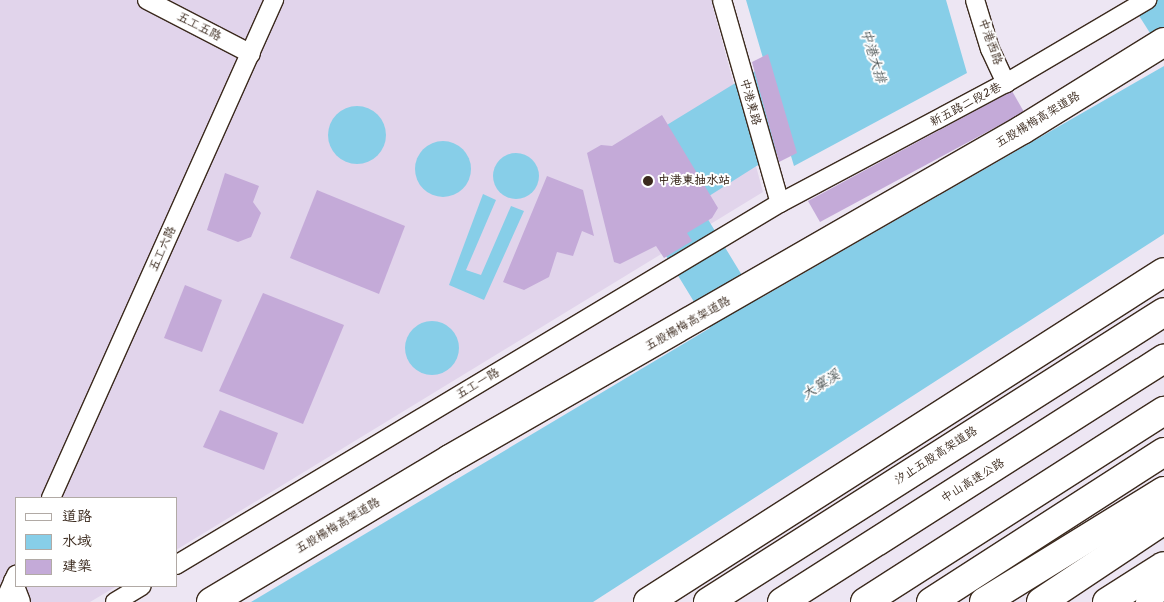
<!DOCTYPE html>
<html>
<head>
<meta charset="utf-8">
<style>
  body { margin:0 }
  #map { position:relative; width:1164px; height:602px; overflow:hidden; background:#ede6f3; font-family:Kalam,"LXGW WenKai TC",sans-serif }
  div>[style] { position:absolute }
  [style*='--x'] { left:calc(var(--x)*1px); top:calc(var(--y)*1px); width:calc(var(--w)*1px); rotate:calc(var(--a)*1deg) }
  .built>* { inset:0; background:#e1d4eb }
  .water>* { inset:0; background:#87cee8 }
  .round { border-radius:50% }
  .building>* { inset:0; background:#c4aad8 }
  .roads { filter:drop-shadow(1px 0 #3b2a1e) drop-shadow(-1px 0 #3b2a1e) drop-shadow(0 1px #3b2a1e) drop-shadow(0 -1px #3b2a1e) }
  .minor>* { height:18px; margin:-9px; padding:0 9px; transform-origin:9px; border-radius:9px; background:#fff }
  .motorway>* { height:28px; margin:-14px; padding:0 14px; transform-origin:14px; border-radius:14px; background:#fff }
  .dots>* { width:14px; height:14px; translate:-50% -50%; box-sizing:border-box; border:2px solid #fff; border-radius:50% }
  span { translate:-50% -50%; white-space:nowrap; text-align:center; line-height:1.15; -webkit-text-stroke:4px #fff; paint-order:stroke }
  .street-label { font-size:12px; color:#3b2a1e }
  .poi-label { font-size:12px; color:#3b2a1e; font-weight:700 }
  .left { translate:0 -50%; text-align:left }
  .water-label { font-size:14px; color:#525b5b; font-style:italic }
  .legend { position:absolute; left:15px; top:497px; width:162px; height:90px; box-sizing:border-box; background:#fff; border:1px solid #b1aaa5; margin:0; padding:6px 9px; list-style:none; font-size:15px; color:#3b2a1e }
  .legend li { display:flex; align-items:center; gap:10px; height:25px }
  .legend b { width:25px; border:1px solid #b1aaa5 }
</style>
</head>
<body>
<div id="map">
  <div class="built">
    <i style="clip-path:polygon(0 0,711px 0,763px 192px,176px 550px,176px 498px,16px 498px,16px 586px,117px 586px,90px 602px,0 602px)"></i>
  </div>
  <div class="water">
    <i style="clip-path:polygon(746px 0,946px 0,967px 73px,794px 166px,788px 146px,698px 203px,757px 300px,1164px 66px,1164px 234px,593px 602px,251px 602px,710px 328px,608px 161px,765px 65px)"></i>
    <i style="clip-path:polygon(1129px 0,1164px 0,1164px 55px)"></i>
    <i class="round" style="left:328px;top:106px;width:58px;height:58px"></i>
    <i class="round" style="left:415px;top:141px;width:56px;height:56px"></i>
    <i class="round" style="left:493px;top:153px;width:46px;height:46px"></i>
    <i style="clip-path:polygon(483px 194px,496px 200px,466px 270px,481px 275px,511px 206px,524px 211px,484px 300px,449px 285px)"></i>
    <i class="round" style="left:405px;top:321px;width:54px;height:54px"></i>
  </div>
  <div class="building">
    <i style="clip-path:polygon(768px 54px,797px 153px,779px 162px,752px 62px)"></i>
    <i style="clip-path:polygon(1012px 91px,1024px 112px,820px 222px,808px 201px)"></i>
    <i style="clip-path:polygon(662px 115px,718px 208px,712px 218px,687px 233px,692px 241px,664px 258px,656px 246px,620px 264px,614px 262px,587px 153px,601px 145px,612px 146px)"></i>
    <i style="clip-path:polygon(225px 173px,259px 186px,253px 202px,261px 213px,251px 237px,238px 242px,207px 230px)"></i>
    <i style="clip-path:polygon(547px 176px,583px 190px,594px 236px,582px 231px,573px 256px,557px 252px,549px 277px,524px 290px,503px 282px)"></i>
    <i style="clip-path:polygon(317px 190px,405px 226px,379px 294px,290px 258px)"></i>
    <i style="clip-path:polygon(185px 285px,222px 300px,202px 352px,164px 338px)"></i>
    <i style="clip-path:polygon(263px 293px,344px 325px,303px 424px,219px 391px)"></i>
    <i style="clip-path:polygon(220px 410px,278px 433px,264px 470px,203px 447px)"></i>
  </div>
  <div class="roads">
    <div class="minor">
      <i style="--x:147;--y:0;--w:117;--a:27.4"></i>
      <i style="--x:722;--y:0;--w:211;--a:74.1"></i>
      <i style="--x:975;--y:0;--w:51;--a:73"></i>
      <i style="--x:990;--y:49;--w:38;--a:65"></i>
      <i style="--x:51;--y:498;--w:546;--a:-65.88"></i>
      <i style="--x:176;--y:565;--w:704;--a:-30.94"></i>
      <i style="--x:780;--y:203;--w:256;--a:-28"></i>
      <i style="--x:1006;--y:83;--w:164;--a:-30.5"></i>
      <i style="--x:13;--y:581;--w:22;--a:69"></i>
      <i style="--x:4;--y:602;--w:30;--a:-66"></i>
      <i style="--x:115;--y:602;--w:31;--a:-31"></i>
      <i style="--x:1145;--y:602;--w:22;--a:-30"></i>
    </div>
    <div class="motorway">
      <i style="--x:211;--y:602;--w:279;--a:-30.9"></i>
      <i style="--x:450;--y:459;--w:660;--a:-29.91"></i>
      <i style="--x:1022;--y:130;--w:167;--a:-31.8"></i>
      <i style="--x:648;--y:602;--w:612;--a:-32.6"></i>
      <i style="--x:708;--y:602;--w:540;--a:-32.45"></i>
      <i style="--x:782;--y:602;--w:453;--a:-32.5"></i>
      <i style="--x:865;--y:602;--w:355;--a:-32.6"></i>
      <i style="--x:931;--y:602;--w:277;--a:-32.8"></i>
      <i style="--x:984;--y:602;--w:211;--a:-31.7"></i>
      <i style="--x:1041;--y:602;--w:148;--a:-33.7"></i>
      <i style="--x:1107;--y:602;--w:67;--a:-32.3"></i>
    </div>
  </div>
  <div class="dots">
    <i style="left:648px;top:181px;background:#3b2a1e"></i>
  </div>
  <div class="street-label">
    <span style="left:199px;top:27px;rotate:27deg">五工五路</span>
    <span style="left:990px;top:42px;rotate:70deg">中港西路</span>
    <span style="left:750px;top:102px;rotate:74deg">中港東路</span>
    <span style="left:966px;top:105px;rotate:-28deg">新五路二段2巷</span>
    <span style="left:1038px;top:120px;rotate:-31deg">五股楊梅高架道路</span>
    <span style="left:163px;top:249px;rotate:-66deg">五工六路</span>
    <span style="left:688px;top:324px;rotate:-30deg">五股楊梅高架道路</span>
    <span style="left:478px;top:384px;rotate:-31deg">五工一路</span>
    <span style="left:936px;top:456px;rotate:-33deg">汐止五股高架道路</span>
    <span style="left:973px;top:481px;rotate:-32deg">中山高速公路</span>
    <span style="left:338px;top:526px;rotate:-31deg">五股楊梅高架道路</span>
  </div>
  <div class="poi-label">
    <span class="left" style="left:658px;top:181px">中港東抽水站</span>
  </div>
  <div class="water-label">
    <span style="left:873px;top:56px;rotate:73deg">中港大排</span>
    <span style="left:821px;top:385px;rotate:-33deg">大窠溪</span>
  </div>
  <ul class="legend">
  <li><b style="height:6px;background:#fff"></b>道路</li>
  <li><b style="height:14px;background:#87cee8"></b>水域</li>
  <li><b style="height:14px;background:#c4aad8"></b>建築</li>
  </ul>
</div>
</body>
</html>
